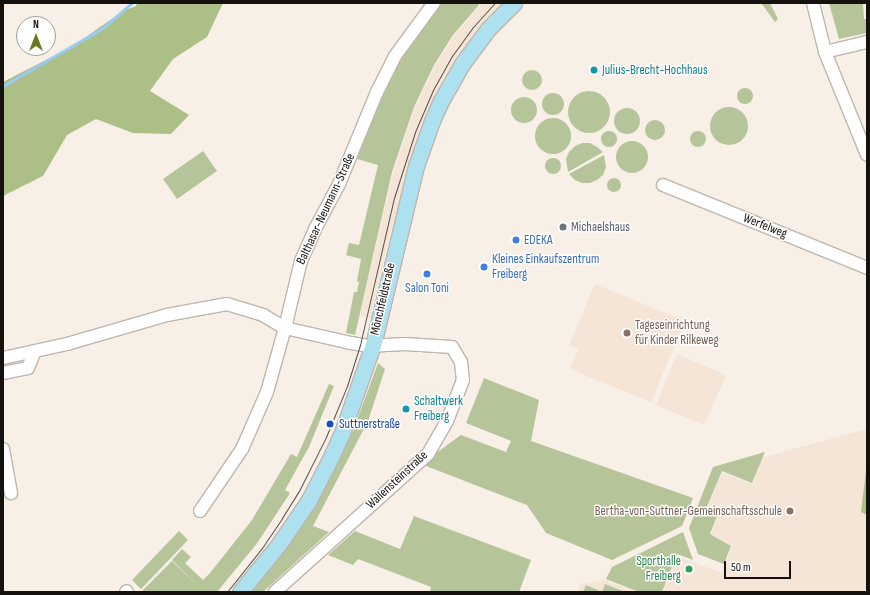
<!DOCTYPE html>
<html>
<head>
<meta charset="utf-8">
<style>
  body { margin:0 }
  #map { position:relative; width:870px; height:595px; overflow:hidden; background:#f8efe7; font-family:"Sofia Sans Condensed",sans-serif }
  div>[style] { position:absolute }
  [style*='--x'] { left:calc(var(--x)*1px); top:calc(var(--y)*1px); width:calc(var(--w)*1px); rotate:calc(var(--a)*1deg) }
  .built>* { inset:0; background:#f4e5d7 }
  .green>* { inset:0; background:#b5c599 }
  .round { border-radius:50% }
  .forest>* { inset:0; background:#abbf86 }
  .stream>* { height:2.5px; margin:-1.25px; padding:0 1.25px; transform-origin:1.25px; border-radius:1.25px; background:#98ccf5 }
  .roads { filter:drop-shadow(1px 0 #beb6ae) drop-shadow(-1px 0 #beb6ae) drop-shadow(0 1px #beb6ae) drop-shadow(0 -1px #beb6ae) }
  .minor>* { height:12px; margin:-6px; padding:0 6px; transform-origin:6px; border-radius:6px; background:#fff }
  .major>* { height:15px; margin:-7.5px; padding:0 7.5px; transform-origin:7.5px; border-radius:7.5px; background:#ade1ef }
  .tram>* { height:1px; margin:-0.5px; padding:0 0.5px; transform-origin:0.5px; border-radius:0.5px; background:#554f4c }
  .dots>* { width:11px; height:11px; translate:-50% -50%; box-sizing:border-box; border:2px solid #fff; border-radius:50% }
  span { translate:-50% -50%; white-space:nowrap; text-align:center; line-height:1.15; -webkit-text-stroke:3px #fff; paint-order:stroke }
  .culture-label { font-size:13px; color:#0d838f }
  .left { translate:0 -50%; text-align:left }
  .street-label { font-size:13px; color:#15110f }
  .worship-label { font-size:13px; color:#5b616d }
  .shop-label { font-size:13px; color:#366cbe }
  .education-label { font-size:13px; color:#785e54 }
  .right { translate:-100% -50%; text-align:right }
  .transit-label { font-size:13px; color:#164399 }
  .leisure-label { font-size:13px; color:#27864d }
  .frame { position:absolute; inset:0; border:4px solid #15110f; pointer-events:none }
  .north { position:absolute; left:16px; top:16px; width:40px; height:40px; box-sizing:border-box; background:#fff; border:1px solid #a1a09f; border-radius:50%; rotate:0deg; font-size:11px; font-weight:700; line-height:16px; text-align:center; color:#15110f }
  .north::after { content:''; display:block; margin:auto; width:14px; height:18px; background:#6b7621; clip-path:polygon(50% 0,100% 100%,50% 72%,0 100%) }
  .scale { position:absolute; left:724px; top:561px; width:67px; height:18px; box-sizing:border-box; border:2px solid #15110f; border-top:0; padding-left:5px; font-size:12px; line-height:14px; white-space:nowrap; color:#15110f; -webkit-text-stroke:3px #fff; paint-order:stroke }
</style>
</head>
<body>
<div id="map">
  <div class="built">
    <i style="clip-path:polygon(482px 3px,502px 3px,466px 45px,438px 91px,429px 111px,389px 237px,371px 318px,360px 316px,393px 173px,415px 107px,435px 66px,454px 36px)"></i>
    <i style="clip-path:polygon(595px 284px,685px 321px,651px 402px,570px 369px,579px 349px,569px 345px)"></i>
    <i style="clip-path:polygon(677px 354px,726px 375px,704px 425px,656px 405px)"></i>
    <i style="clip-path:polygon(867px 429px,867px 592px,663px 592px,677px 556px,722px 573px,732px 546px,711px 534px,719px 514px,707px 509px,722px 472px,752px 484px,764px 457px)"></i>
    <i style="clip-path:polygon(605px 580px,636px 592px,577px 592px,580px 584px)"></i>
  </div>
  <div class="green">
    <i style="clip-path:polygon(441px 3px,477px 3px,479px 5px,453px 35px,434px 65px,414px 107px,392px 172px,355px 335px,346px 333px,354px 292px,357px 292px,359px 282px,357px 281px,361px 259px,346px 255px,349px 243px,359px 245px,378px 165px,357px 159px,382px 97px,401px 59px,415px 37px)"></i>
    <i style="clip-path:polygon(761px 3px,770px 3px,778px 19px,775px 22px)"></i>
    <i style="clip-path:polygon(829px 3px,863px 3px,864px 19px,867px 19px,867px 33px,839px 39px)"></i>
    <i class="round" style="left:522px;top:70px;width:20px;height:20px"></i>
    <i class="round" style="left:737px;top:88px;width:16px;height:16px"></i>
    <i class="round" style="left:568px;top:91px;width:42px;height:42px"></i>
    <i class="round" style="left:542px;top:93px;width:22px;height:22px"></i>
    <i class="round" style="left:511px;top:97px;width:26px;height:26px"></i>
    <i class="round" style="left:710px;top:107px;width:38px;height:38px"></i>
    <i class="round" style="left:614px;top:108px;width:26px;height:26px"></i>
    <i class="round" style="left:535px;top:118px;width:36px;height:36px"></i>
    <i class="round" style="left:645px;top:120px;width:20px;height:20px"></i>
    <i class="round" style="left:601px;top:131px;width:16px;height:16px"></i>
    <i class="round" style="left:690px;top:131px;width:16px;height:16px"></i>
    <i class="round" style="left:616px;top:141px;width:32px;height:32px"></i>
    <i style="clip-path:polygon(582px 143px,590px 143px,597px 147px,603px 152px,568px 172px,566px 159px,569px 152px,575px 146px)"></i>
    <i style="clip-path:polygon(203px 151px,217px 171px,177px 199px,163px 179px)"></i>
    <i style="clip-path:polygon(604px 155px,606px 167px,603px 175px,597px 180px,590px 183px,582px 183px,575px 180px,569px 174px)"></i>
    <i class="round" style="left:545px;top:158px;width:16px;height:16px"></i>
    <i class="round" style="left:607px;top:178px;width:14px;height:14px"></i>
    <i style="clip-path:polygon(378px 363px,385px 369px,368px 421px,313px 526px,329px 532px,263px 592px,249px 592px,287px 546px,328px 480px,353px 431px)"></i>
    <i style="clip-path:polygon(484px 378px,539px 400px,531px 441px,693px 498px,682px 526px,612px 560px,546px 533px,527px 505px,421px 464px,461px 435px,506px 452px,511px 441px,466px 423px)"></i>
    <i style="clip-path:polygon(329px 384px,334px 386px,309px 447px,285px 490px,290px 493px,258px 542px,217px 592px,141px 592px,172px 561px,197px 585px,172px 560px,182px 549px,191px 557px,185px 563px,203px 580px,210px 573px,252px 520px,291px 454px,297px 457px)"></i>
    <i style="clip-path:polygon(765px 452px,752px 483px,722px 471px,706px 509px,718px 514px,710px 534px,731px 546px,724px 564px,698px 554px,689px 528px,713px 467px)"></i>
    <i style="clip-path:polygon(414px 516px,531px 560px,519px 592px,430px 592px,431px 587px,358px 559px,353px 565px,328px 555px,355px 531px,400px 549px)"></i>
    <i style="clip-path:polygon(179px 531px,188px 540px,141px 589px,132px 580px)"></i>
    <i style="clip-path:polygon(683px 532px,693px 560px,677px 554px,662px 592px,639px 592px,606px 579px,612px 567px)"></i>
    <i style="clip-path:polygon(605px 584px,625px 592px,583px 592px,586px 585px,602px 592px)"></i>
  </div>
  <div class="forest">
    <i style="clip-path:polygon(137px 3px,223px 3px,207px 37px,173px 59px,150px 91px,189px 115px,171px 134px,133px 133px,96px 119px,67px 135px,43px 176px,3px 196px,3px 82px,73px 46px,123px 11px,136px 6px)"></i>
    <i style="clip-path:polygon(867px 463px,867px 515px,861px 512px)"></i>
  </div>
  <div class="stream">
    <i style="--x:3;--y:86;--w:116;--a:-30.1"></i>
    <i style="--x:103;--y:28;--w:38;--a:-41"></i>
  </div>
  <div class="roads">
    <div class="minor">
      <i style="--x:813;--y:3;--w:50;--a:76.2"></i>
      <i style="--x:825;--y:52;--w:111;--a:67.8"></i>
      <i style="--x:825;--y:52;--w:43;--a:-13.4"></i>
      <i style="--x:663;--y:185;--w:220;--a:22.1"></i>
      <i style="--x:3;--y:358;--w:66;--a:-12.3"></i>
      <i style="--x:67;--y:344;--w:104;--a:-16.2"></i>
      <i style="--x:167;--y:315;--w:61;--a:-10.4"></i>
      <i style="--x:227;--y:304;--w:38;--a:17"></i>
      <i style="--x:263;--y:315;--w:26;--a:31"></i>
      <i style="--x:285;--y:328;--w:68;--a:12.8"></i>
      <i style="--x:351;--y:343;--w:17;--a:10"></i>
      <i style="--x:368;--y:346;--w:37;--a:-3"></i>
      <i style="--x:405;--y:344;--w:47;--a:3.7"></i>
      <i style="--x:452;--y:347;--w:17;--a:59"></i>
      <i style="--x:461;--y:362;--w:18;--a:84"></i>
      <i style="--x:463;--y:380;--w:44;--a:111.3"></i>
      <i style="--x:447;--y:421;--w:38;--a:120"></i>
      <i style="--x:428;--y:454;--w:206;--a:138"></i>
      <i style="--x:3;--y:373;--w:25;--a:-11"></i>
      <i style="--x:28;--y:368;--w:18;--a:-68"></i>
      <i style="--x:3;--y:449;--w:45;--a:79.7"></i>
      <i style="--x:200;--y:511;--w:75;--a:-55.9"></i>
      <i style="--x:242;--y:449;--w:62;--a:-66.3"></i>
      <i style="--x:267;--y:392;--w:66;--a:-74.3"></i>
      <i style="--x:285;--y:328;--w:69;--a:-76.6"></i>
      <i style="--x:301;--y:261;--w:35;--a:-66"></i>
      <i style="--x:315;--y:229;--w:51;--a:-61.9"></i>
      <i style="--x:339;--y:184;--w:100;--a:-67.6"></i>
      <i style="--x:377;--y:92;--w:40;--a:-63.4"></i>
      <i style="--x:395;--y:56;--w:66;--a:-53.7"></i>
      <i style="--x:126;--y:592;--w:1;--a:-45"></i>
    </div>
    <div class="major">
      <i style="--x:240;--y:592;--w:62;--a:-50.9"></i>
      <i style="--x:279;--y:544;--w:53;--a:-55.7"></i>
      <i style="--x:309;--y:500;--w:51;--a:-62.9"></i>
      <i style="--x:332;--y:455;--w:27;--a:-66"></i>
      <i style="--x:343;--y:430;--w:90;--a:-70.6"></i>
      <i style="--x:373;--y:345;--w:184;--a:-76.5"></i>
      <i style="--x:416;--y:166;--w:48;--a:-70.4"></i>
      <i style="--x:432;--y:121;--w:22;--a:-66"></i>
      <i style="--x:441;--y:101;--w:43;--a:-60.4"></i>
      <i style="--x:462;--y:64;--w:44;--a:-53.4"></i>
      <i style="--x:488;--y:29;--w:37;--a:-45"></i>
    </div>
  </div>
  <div class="tram">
    <i style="--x:227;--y:592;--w:56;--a:-51.5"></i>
    <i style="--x:262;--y:548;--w:36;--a:-56"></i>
    <i style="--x:282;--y:518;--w:32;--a:-58"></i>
    <i style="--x:299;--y:491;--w:60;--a:-63.4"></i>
    <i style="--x:326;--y:437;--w:55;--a:-67.6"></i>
    <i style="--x:347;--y:386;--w:43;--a:-72.4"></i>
    <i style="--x:360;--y:345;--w:151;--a:-77"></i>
    <i style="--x:394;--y:198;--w:69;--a:-72.3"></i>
    <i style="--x:415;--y:132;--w:46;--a:-66.8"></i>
    <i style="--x:433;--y:90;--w:39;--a:-61"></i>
    <i style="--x:452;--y:56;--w:37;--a:-54"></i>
    <i style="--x:474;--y:26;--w:31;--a:-48"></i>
  </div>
  <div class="dots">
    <i style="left:594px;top:70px;background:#0f9aa8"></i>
    <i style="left:563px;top:227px;background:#6b7280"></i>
    <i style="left:516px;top:240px;background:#3f7fe0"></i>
    <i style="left:484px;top:267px;background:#3f7fe0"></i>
    <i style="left:427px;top:274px;background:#3f7fe0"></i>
    <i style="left:627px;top:333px;background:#8d6e63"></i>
    <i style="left:406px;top:409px;background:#0f9aa8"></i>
    <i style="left:330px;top:424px;background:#1a4fb4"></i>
    <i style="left:790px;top:511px;background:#8d6e63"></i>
    <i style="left:689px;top:569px;background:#2e9e5b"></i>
  </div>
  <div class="culture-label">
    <span class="left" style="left:602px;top:70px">Julius-Brecht-Hochhaus</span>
    <span class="left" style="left:414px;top:409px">Schaltwerk<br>Freiberg</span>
  </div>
  <div class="street-label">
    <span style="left:326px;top:209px;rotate:-65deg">Balthasar-Neumann-Straße</span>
    <span style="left:765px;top:226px;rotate:22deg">Werfelweg</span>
    <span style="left:383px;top:299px;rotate:-77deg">Mönchfeldstraße</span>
    <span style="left:397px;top:480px;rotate:-43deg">Wallensteinstraße</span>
  </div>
  <div class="worship-label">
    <span class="left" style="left:571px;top:227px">Michaelshaus</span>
  </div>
  <div class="shop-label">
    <span class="left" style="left:524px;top:240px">EDEKA</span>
    <span class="left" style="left:492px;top:267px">Kleines Einkaufszentrum<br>Freiberg</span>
    <span style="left:427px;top:288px">Salon Toni</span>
  </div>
  <div class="education-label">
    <span class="left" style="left:635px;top:333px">Tageseinrichtung<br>für Kinder Rilkeweg</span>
    <span class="right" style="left:782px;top:511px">Bertha-von-Suttner-Gemeinschaftsschule</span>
  </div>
  <div class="transit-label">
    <span class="left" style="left:339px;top:424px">Suttnerstraße</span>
  </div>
  <div class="leisure-label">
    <span class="right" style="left:681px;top:569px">Sporthalle<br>Freiberg</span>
  </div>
  <div class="frame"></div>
  <div class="north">N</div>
  <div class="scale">50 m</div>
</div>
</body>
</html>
